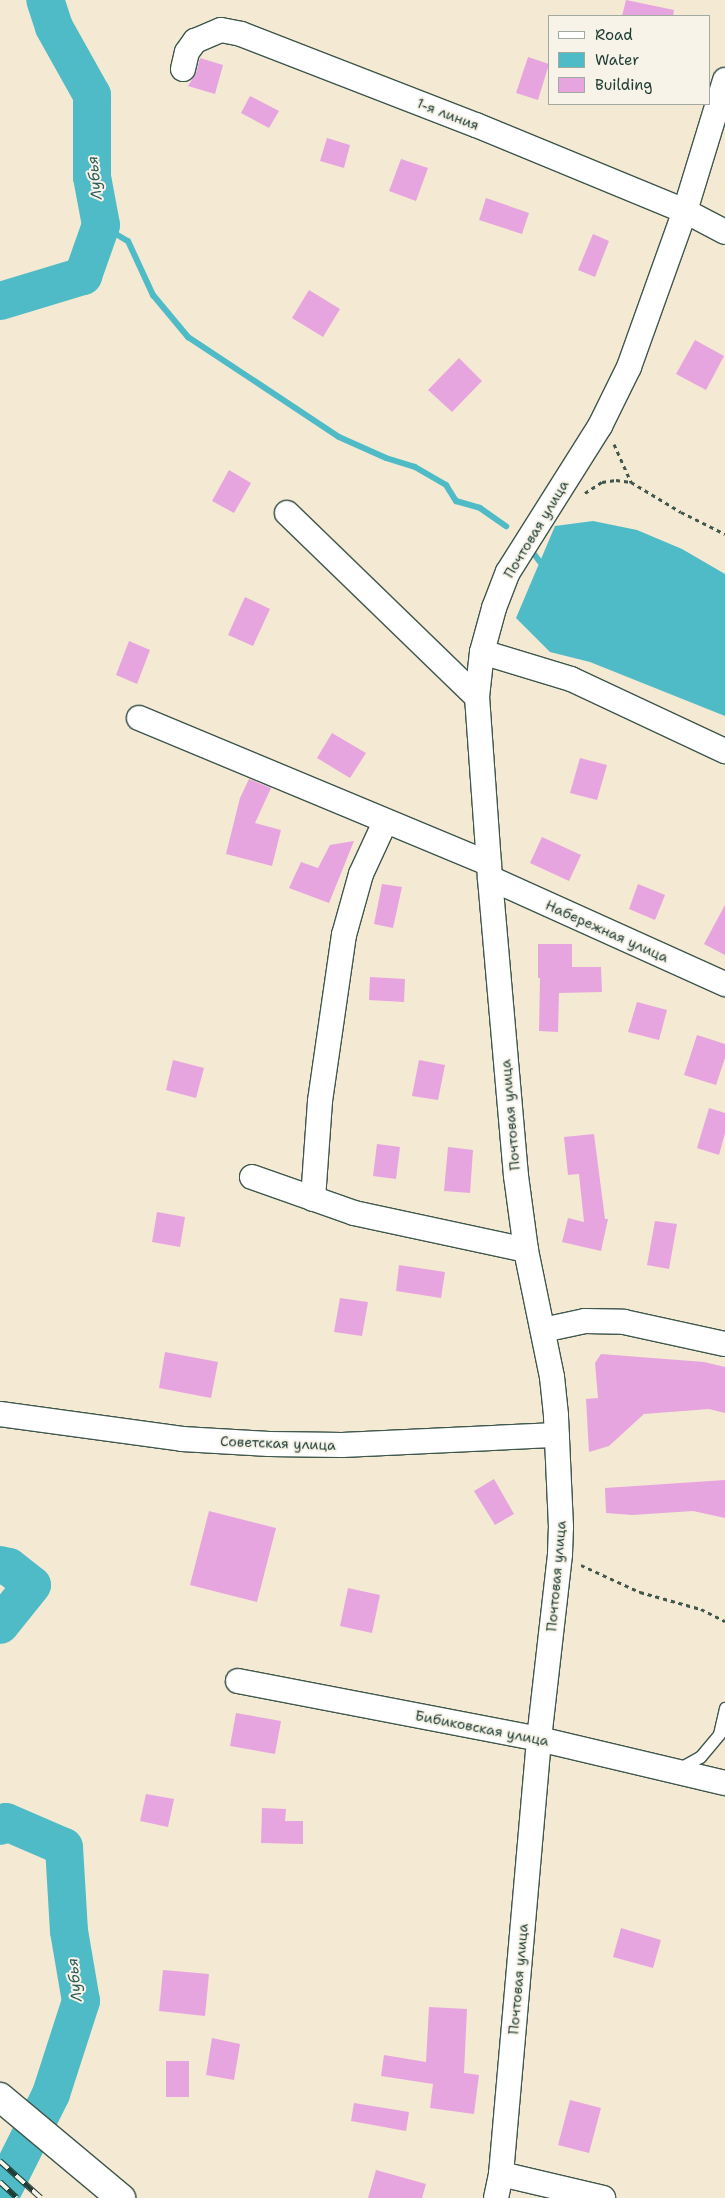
<!DOCTYPE html>
<html>
<head>
<meta charset="utf-8">
<style>
  body { margin:0 }
  #map { position:relative; width:725px; height:2198px; overflow:hidden; background:#f4e9d3; font-family:"Shantell Sans",sans-serif }
  div>[style] { position:absolute }
  [style*='--x'] { left:calc(var(--x)*1px); top:calc(var(--y)*1px); width:calc(var(--w)*1px); rotate:calc(var(--a)*1deg) }
  .water>* { inset:0; background:#4ebbc7 }
  .stream>* { height:6px; margin:-3px; padding:0 3px; transform-origin:3px; border-radius:3px; background:#4ebbc7 }
  .river>* { height:38px; margin:-19px; padding:0 19px; transform-origin:19px; border-radius:19px; background:#4ebbc7 }
  .building>* { inset:0; background:#e7a5df }
  .path>* { height:3px; margin-top:-1.5px; transform-origin:0; background:repeating-linear-gradient(90deg,#3f574c 0 4px,transparent 0 8px) }
  .roads { filter:drop-shadow(1px 0 #3f574c) drop-shadow(-1px 0 #3f574c) drop-shadow(0 1px #3f574c) drop-shadow(0 -1px #3f574c) }
  .service>* { height:11px; margin:-5.5px; padding:0 5.5px; transform-origin:5.5px; border-radius:5.5px; background:#fff }
  .minor>* { height:24px; margin:-12px; padding:0 12px; transform-origin:12px; border-radius:12px; background:#fff }
  .tertiary>* { height:28px; margin:-14px; padding:0 14px; transform-origin:14px; border-radius:14px; background:#fff }
  .rail>* { height:5.5px; margin-top:-2.75px; transform-origin:0; background:repeating-linear-gradient(90deg,#f7f3e8 0 11px,#1f3d34 0 22px); box-sizing:border-box; border-block:1px solid #1f3d34 }
  span { translate:-50% -50%; white-space:nowrap; text-align:center; line-height:1.15; -webkit-text-stroke:4px #f7f3e8; paint-order:stroke }
  .street-label { font-size:14px; color:#1f3d34 }
  .water-label { font-size:15px; color:#2b5c59; font-style:italic }
  .legend { position:absolute; left:548px; top:15px; width:162px; height:90px; box-sizing:border-box; background:#f7f3e8; border:1px solid #a1aaa0; margin:0; padding:6px 9px; list-style:none; font-size:15px; color:#1f3d34 }
  .legend li { display:flex; align-items:center; gap:10px; height:25px }
  .legend b { width:25px; border:1px solid #a1aaa0 }
</style>
</head>
<body>
<div id="map">
  <div class="water">
    <i style="clip-path:polygon(593px 521px,637px 530px,682px 549px,725px 574px,725px 716px,590px 662px,550px 652px,516px 618px,555px 526px)"></i>
  </div>
  <div class="stream">
    <i style="--x:101;--y:225;--w:31;--a:31"></i>
    <i style="--x:128;--y:241;--w:60;--a:65.2"></i>
    <i style="--x:153;--y:295;--w:55;--a:50.2"></i>
    <i style="--x:188;--y:337;--w:181;--a:33.5"></i>
    <i style="--x:339;--y:437;--w:51;--a:24.1"></i>
    <i style="--x:386;--y:458;--w:30;--a:17"></i>
    <i style="--x:415;--y:467;--w:36;--a:30"></i>
    <i style="--x:446;--y:485;--w:19;--a:58"></i>
    <i style="--x:456;--y:501;--w:25;--a:16"></i>
    <i style="--x:480;--y:508;--w:32;--a:35"></i>
    <i style="--x:534;--y:554;--w:10;--a:53"></i>
  </div>
  <div class="river">
    <i style="--x:0;--y:301;--w:87;--a:-16.8"></i>
    <i style="--x:83;--y:276;--w:54;--a:-70.6"></i>
    <i style="--x:101;--y:225;--w:49;--a:-100.6"></i>
    <i style="--x:92;--y:177;--w:82;--a:-90"></i>
    <i style="--x:92;--y:95;--w:78;--a:-119.2"></i>
    <i style="--x:54;--y:27;--w:28;--a:-108"></i>
    <i style="--x:0;--y:1565;--w:9;--a:13"></i>
    <i style="--x:9;--y:1567;--w:29;--a:38"></i>
    <i style="--x:32;--y:1585;--w:51;--a:128.7"></i>
    <i style="--x:0;--y:1826;--w:7;--a:-34"></i>
    <i style="--x:6;--y:1822;--w:63;--a:23.3"></i>
    <i style="--x:64;--y:1847;--w:84;--a:86.6"></i>
    <i style="--x:69;--y:1931;--w:71;--a:80.3"></i>
    <i style="--x:81;--y:2001;--w:98;--a:107.9"></i>
    <i style="--x:51;--y:2094;--w:114;--a:116.6"></i>
  </div>
  <div class="building">
    <i style="clip-path:polygon(626px 0,674px 10px,673px 16px,622px 16px)"></i>
    <i style="clip-path:polygon(528px 57px,549px 64px,538px 100px,516px 93px)"></i>
    <i style="clip-path:polygon(200px 58px,223px 65px,215px 94px,188px 86px,196px 73px)"></i>
    <i style="clip-path:polygon(250px 96px,279px 111px,269px 128px,241px 113px)"></i>
    <i style="clip-path:polygon(327px 138px,350px 145px,344px 168px,320px 161px)"></i>
    <i style="clip-path:polygon(401px 159px,428px 168px,416px 201px,389px 191px)"></i>
    <i style="clip-path:polygon(486px 198px,529px 213px,522px 234px,479px 220px)"></i>
    <i style="clip-path:polygon(593px 234px,609px 241px,595px 277px,578px 270px)"></i>
    <i style="clip-path:polygon(309px 290px,340px 309px,323px 337px,292px 318px)"></i>
    <i style="clip-path:polygon(695px 340px,724px 356px,706px 390px,676px 374px)"></i>
    <i style="clip-path:polygon(459px 358px,482px 381px,452px 412px,428px 390px)"></i>
    <i style="clip-path:polygon(229px 470px,251px 483px,234px 513px,212px 501px)"></i>
    <i style="clip-path:polygon(245px 597px,270px 609px,253px 646px,228px 635px)"></i>
    <i style="clip-path:polygon(129px 641px,150px 650px,137px 684px,116px 675px)"></i>
    <i style="clip-path:polygon(332px 733px,366px 753px,350px 778px,317px 758px)"></i>
    <i style="clip-path:polygon(580px 758px,607px 765px,597px 800px,570px 793px)"></i>
    <i style="clip-path:polygon(249px 779px,271px 788px,255px 823px,281px 830px,272px 866px,226px 854px,240px 798px)"></i>
    <i style="clip-path:polygon(542px 837px,581px 855px,569px 881px,530px 863px)"></i>
    <i style="clip-path:polygon(354px 841px,329px 903px,289px 888px,301px 862px,318px 868px,330px 845px)"></i>
    <i style="clip-path:polygon(382px 884px,402px 887px,393px 928px,374px 924px)"></i>
    <i style="clip-path:polygon(638px 884px,665px 895px,655px 920px,629px 909px)"></i>
    <i style="clip-path:polygon(725px 905px,725px 955px,704px 944px)"></i>
    <i style="clip-path:polygon(538px 944px,572px 944px,572px 967px,601px 967px,602px 992px,559px 993px,558px 1032px,539px 1031px,540px 978px,538px 978px)"></i>
    <i style="clip-path:polygon(370px 977px,405px 979px,404px 1002px,369px 1000px)"></i>
    <i style="clip-path:polygon(637px 1002px,667px 1010px,659px 1040px,628px 1032px)"></i>
    <i style="clip-path:polygon(697px 1035px,725px 1044px,725px 1058px,716px 1085px,684px 1075px)"></i>
    <i style="clip-path:polygon(173px 1060px,204px 1068px,196px 1098px,166px 1090px)"></i>
    <i style="clip-path:polygon(419px 1060px,445px 1065px,438px 1100px,412px 1096px)"></i>
    <i style="clip-path:polygon(709px 1108px,725px 1113px,725px 1133px,719px 1155px,697px 1148px)"></i>
    <i style="clip-path:polygon(594px 1134px,605px 1219px,608px 1219px,601px 1251px,562px 1242px,568px 1218px,584px 1222px,579px 1174px,568px 1175px,564px 1137px)"></i>
    <i style="clip-path:polygon(377px 1144px,400px 1147px,396px 1179px,373px 1176px)"></i>
    <i style="clip-path:polygon(448px 1147px,473px 1150px,470px 1193px,444px 1191px)"></i>
    <i style="clip-path:polygon(157px 1212px,185px 1217px,180px 1247px,152px 1242px)"></i>
    <i style="clip-path:polygon(655px 1221px,677px 1224px,669px 1269px,647px 1265px)"></i>
    <i style="clip-path:polygon(399px 1265px,445px 1272px,441px 1298px,396px 1291px)"></i>
    <i style="clip-path:polygon(340px 1298px,368px 1302px,362px 1336px,334px 1332px)"></i>
    <i style="clip-path:polygon(165px 1352px,218px 1362px,211px 1398px,159px 1388px)"></i>
    <i style="clip-path:polygon(601px 1354px,704px 1362px,725px 1367px,725px 1413px,709px 1409px,644px 1414px,609px 1446px,589px 1452px,586px 1399px,598px 1398px,595px 1363px)"></i>
    <i style="clip-path:polygon(494px 1479px,514px 1514px,495px 1525px,474px 1491px)"></i>
    <i style="clip-path:polygon(725px 1480px,725px 1518px,693px 1511px,632px 1515px,606px 1513px,605px 1488px)"></i>
    <i style="clip-path:polygon(209px 1511px,276px 1528px,257px 1602px,190px 1585px)"></i>
    <i style="clip-path:polygon(348px 1588px,380px 1595px,372px 1633px,340px 1626px)"></i>
    <i style="clip-path:polygon(236px 1713px,281px 1721px,275px 1754px,230px 1746px)"></i>
    <i style="clip-path:polygon(146px 1794px,174px 1799px,168px 1827px,140px 1821px)"></i>
    <i style="clip-path:polygon(262px 1808px,286px 1809px,285px 1821px,303px 1821px,303px 1844px,261px 1843px)"></i>
    <i style="clip-path:polygon(621px 1928px,661px 1940px,653px 1968px,613px 1957px)"></i>
    <i style="clip-path:polygon(163px 1970px,209px 1974px,205px 2016px,159px 2011px)"></i>
    <i style="clip-path:polygon(429px 2007px,467px 2009px,464px 2073px,479px 2075px,474px 2114px,430px 2108px,433px 2084px,381px 2076px,384px 2055px,426px 2062px)"></i>
    <i style="clip-path:polygon(212px 2038px,240px 2044px,234px 2080px,206px 2075px)"></i>
    <i style="clip-path:polygon(166px 2061px,189px 2061px,189px 2097px,166px 2097px)"></i>
    <i style="clip-path:polygon(570px 2100px,601px 2108px,589px 2153px,558px 2145px)"></i>
    <i style="clip-path:polygon(354px 2103px,409px 2112px,406px 2131px,351px 2121px)"></i>
    <i style="clip-path:polygon(376px 2170px,426px 2184px,422px 2198px,368px 2198px)"></i>
  </div>
  <div class="path">
    <i style="--x:614;--y:444;--w:42;--a:65.9"></i>
    <i style="--x:585;--y:493;--w:20;--a:-33"></i>
    <i style="--x:602;--y:482;--w:14;--a:-8"></i>
    <i style="--x:616;--y:480;--w:15;--a:8"></i>
    <i style="--x:631;--y:482;--w:58;--a:31"></i>
    <i style="--x:681;--y:512;--w:49;--a:26.6"></i>
    <i style="--x:581;--y:1565;--w:65;--a:24.6"></i>
    <i style="--x:640;--y:1592;--w:63;--a:15.6"></i>
    <i style="--x:701;--y:1609;--w:27;--a:27"></i>
  </div>
  <div class="roads">
    <div class="service">
      <i style="--x:678;--y:1769;--w:25;--a:-29"></i>
      <i style="--x:700;--y:1757;--w:30;--a:-50"></i>
      <i style="--x:719;--y:1734;--w:27;--a:-77"></i>
    </div>
    <div class="minor">
      <i style="--x:183;--y:69;--w:17;--a:-77"></i>
      <i style="--x:187;--y:52;--w:14;--a:-54"></i>
      <i style="--x:195;--y:41;--w:28;--a:-23"></i>
      <i style="--x:221;--y:30;--w:20;--a:11"></i>
      <i style="--x:241;--y:34;--w:252;--a:21.2"></i>
      <i style="--x:476;--y:125;--w:226;--a:22.4"></i>
      <i style="--x:685;--y:211;--w:45;--a:27.7"></i>
      <i style="--x:287;--y:513;--w:264;--a:44.1"></i>
      <i style="--x:482;--y:652;--w:93;--a:16.9"></i>
      <i style="--x:571;--y:679;--w:170;--a:25.1"></i>
      <i style="--x:139;--y:718;--w:379;--a:22.6"></i>
      <i style="--x:490;--y:878;--w:258;--a:24.3"></i>
      <i style="--x:252;--y:1177;--w:108;--a:19.4"></i>
      <i style="--x:354;--y:1213;--w:176;--a:12.1"></i>
      <i style="--x:313;--y:1199;--w:98;--a:-85.9"></i>
      <i style="--x:320;--y:1101;--w:168;--a:-81.8"></i>
      <i style="--x:344;--y:935;--w:63;--a:-74.4"></i>
      <i style="--x:361;--y:874;--w:57;--a:-65.2"></i>
      <i style="--x:543;--y:1330;--w:43;--a:-12.1"></i>
      <i style="--x:585;--y:1321;--w:39;--a:1"></i>
      <i style="--x:624;--y:1322;--w:103;--a:12.3"></i>
      <i style="--x:0;--y:1414;--w:184;--a:7.8"></i>
      <i style="--x:182;--y:1439;--w:87;--a:3.3"></i>
      <i style="--x:269;--y:1444;--w:73;--a:0.8"></i>
      <i style="--x:342;--y:1445;--w:215;--a:-2.7"></i>
      <i style="--x:238;--y:1681;--w:307;--a:10.9"></i>
      <i style="--x:539;--y:1739;--w:191;--a:13.3"></i>
      <i style="--x:501;--y:2174;--w:105;--a:13.2"></i>
      <i style="--x:496;--y:2198;--w:25;--a:-78"></i>
      <i style="--x:501;--y:2174;--w:437;--a:-85"></i>
      <i style="--x:539;--y:1739;--w:186;--a:-83.5"></i>
      <i style="--x:560;--y:1554;--w:27;--a:-88"></i>
      <i style="--x:561;--y:1527;--w:112;--a:-92.6"></i>
      <i style="--x:556;--y:1415;--w:38;--a:-96"></i>
      <i style="--x:552;--y:1377;--w:130;--a:-101.6"></i>
      <i style="--x:526;--y:1250;--w:75;--a:-97.7"></i>
      <i style="--x:516;--y:1176;--w:299;--a:-95"></i>
      <i style="--x:490;--y:878;--w:181;--a:-94.1"></i>
      <i style="--x:477;--y:697;--w:45;--a:-83.7"></i>
      <i style="--x:482;--y:652;--w:46;--a:-74.7"></i>
      <i style="--x:494;--y:608;--w:39;--a:-69"></i>
      <i style="--x:508;--y:572;--w:173;--a:-57.8"></i>
      <i style="--x:600;--y:426;--w:66;--a:-63.8"></i>
      <i style="--x:629;--y:367;--w:166;--a:-70.3"></i>
      <i style="--x:685;--y:211;--w:137;--a:-73"></i>
    </div>
    <div class="tertiary">
      <i style="--x:0;--y:2097;--w:158;--a:39.9"></i>
    </div>
  </div>
  <div class="rail">
    <i style="--x:0;--y:2161;--w:55;--a:42.1"></i>
    <i style="--x:0;--y:2182;--w:23;--a:43"></i>
  </div>
  <div class="street-label">
    <span style="left:448px;top:114px;rotate:21deg">1-я линия</span>
    <span style="left:536px;top:529px;rotate:-59deg">Почтовая улица</span>
    <span style="left:607px;top:931px;rotate:24deg">Набережная улица</span>
    <span style="left:510px;top:1115px;rotate:-95deg">Почтовая улица</span>
    <span style="left:278px;top:1443px;rotate:2deg">Советская улица</span>
    <span style="left:556px;top:1576px;rotate:-85deg">Почтовая улица</span>
    <span style="left:482px;top:1728px;rotate:11deg">Бибиковская улица</span>
    <span style="left:518px;top:1979px;rotate:-85deg">Почтовая улица</span>
  </div>
  <div class="water-label">
    <span style="left:95px;top:178px;rotate:-96deg">Лубья</span>
    <span style="left:75px;top:1980px;rotate:-96deg">Лубья</span>
  </div>
  <ul class="legend">
  <li><b style="height:6px;background:#fff"></b>Road</li>
  <li><b style="height:14px;background:#4ebbc7"></b>Water</li>
  <li><b style="height:14px;background:#e7a5df"></b>Building</li>
  </ul>
</div>
</body>
</html>
